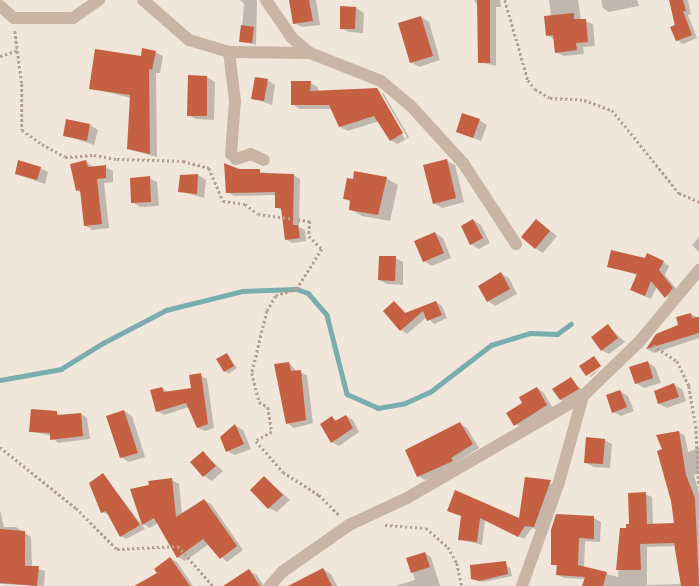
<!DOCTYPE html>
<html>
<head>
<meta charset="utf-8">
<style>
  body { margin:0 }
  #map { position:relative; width:699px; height:586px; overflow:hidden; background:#f1e6da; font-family:"Archivo Narrow",sans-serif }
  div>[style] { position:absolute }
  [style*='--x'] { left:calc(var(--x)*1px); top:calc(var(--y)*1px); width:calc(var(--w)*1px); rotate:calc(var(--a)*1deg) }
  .shadow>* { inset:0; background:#0003 }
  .stream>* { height:4.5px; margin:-2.25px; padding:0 2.25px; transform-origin:2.25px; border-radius:2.25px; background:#79adae }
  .building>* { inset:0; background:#c66043 }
  .path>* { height:2.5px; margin-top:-1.25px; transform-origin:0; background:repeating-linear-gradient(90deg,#b59f90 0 2.5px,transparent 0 5px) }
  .street>* { height:12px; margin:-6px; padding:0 6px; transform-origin:6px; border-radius:6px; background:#c9b5a6 }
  span { translate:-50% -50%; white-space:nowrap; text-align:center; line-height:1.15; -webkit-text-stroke:4.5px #f9f0e6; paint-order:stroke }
</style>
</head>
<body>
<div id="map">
  <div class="shadow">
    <i style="clip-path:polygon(240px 0,257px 0,256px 45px,241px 41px,244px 4px)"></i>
    <i style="clip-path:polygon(291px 0,316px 0,320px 25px,302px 27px,294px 23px)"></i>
    <i style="clip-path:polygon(474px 0,500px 0,501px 7px,496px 7px,496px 66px,479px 62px,479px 8px)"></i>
    <i style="clip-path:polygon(549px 0,578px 0,581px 20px,593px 24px,595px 46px,583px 47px,584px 54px,564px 56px,556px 52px,555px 40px,547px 35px,551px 17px)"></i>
    <i style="clip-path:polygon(601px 0,637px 0,639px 6px,609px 12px,603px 8px)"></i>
    <i style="clip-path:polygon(670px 0,688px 0,691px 14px,688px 15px,697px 38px,683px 44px,677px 40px)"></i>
    <i style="clip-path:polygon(356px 8px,364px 13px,363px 33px,349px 32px,341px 28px)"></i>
    <i style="clip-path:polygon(421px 17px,429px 22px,440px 60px,419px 67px,411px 62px)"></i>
    <i style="clip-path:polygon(155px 52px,163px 56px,160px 73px,156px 73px,157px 157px,128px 149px,131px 98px,90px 88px)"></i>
    <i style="clip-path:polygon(207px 77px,215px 82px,214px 120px,196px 119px,188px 115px)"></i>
    <i style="clip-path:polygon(267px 80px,275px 85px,272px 105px,252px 98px)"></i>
    <i style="clip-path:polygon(evenodd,310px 83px,318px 87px,318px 92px,376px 89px,384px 94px,409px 137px,398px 144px,390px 140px,379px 121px,348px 131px,340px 127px,332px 109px,300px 109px,292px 104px,310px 83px,378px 92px,381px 92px,407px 137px,405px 139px,378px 92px)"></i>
    <i style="clip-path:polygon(479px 120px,487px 125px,481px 141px,457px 131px)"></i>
    <i style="clip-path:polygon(90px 125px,98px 130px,94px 145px,64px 135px)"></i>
    <i style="clip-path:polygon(447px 161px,455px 165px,464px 202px,442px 208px,434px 203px)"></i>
    <i style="clip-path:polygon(86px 162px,94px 167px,105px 167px,113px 171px,113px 182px,104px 183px,109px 228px,92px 230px,85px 225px,81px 193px,77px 190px)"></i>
    <i style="clip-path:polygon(40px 168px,48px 172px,45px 184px,16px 174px)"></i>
    <i style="clip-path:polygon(239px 170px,293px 175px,300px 179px,299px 227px,305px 230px,306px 241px,292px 243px,286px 239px,283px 211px,276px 207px,277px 195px,234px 196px,227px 192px)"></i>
    <i style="clip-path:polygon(198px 175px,206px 180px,204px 198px,179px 191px,181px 176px)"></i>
    <i style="clip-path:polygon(149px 178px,157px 182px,159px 206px,140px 207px,132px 202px)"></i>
    <i style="clip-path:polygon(386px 178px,398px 185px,390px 221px,362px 216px,350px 209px,351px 202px,344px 198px,354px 180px)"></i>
    <i style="clip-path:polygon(473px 220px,481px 225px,490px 243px,479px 249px,471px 244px)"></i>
    <i style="clip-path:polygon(536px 220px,557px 236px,543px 253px,535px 248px)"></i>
    <i style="clip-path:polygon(435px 233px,443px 238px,451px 258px,432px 266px,424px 261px)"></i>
    <i style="clip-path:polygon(699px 237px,699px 252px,692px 245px)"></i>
    <i style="clip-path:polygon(395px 258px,403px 262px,403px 285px,387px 284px,379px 280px)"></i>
    <i style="clip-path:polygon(663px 262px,669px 266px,665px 275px,679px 292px,672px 301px,657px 286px,651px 299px,637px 293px,637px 275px,608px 266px)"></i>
    <i style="clip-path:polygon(501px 274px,509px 278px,517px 294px,495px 306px,488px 301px)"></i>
    <i style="clip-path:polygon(395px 302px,407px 314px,436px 302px,442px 306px,447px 318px,434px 324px,427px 317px,407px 334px,401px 330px)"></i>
    <i style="clip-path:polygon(691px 314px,699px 318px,699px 338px,654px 353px,647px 349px,657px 335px,680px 326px)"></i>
    <i style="clip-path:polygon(608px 326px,625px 342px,609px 354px,601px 350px)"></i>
    <i style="clip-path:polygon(227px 354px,237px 368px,228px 374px,225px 371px)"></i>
    <i style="clip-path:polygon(647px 362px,655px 367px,661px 383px,644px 388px,636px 383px)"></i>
    <i style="clip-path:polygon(289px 363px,297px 372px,307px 375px,313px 423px,294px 428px,287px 423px)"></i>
    <i style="clip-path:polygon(602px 366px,591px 377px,589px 376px)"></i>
    <i style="clip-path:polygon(200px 375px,207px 379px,214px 428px,205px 431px,198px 428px,189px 407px,164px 415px,157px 411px,162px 388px,168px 392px,192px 389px)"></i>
    <i style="clip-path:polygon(571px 379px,586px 394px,568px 404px,560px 399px)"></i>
    <i style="clip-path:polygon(674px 385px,682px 389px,686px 401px,667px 408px,659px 404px,655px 392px)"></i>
    <i style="clip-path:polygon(537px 388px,543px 392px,553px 408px,521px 429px,508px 414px,524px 403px)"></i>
    <i style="clip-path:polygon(620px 391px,628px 396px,634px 411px,621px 416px,613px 412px)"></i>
    <i style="clip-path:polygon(124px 411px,132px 416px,145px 457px,129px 462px,121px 457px)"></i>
    <i style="clip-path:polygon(56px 413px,62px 416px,81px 414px,87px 418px,90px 439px,58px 443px,51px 436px,30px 431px)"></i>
    <i style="clip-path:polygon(346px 416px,353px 420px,359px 432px,339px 446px,332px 442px,332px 418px,338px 421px)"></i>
    <i style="clip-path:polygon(460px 424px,467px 428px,479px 448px,457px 462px,459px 465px,425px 480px,418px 476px)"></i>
    <i style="clip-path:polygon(236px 426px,243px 430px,251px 449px,235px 455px,227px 451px)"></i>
    <i style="clip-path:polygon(evenodd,679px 432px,685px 436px,688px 452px,699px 448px,699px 473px,694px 475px,699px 493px,699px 586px,584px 586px,585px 579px,564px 578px,558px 575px,558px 567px,553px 564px,594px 518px,601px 522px,600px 542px,585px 541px,584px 568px,618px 577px,621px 530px,627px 530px,630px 525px,645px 494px,652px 497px,653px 525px,675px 524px,664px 450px,679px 432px,675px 546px,682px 584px,647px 585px,647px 547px,675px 546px)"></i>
    <i style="clip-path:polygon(604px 440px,612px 444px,610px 468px,594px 467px,586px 463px)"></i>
    <i style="clip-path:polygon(203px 453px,223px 471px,212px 481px,204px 476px)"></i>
    <i style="clip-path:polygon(103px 474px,145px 529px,126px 539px,121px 536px,109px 515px,102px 512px)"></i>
    <i style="clip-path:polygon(264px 477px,290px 500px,277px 512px,269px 508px)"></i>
    <i style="clip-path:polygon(526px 478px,556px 485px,540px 530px,532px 528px,524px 539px,485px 520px,482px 545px,459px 539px,462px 516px,520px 520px)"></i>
    <i style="clip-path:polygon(172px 480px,179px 484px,182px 514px,204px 500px,211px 504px,243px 550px,227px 562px,209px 544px,185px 561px,178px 557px,158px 523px,150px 528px,143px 524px)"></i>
    <i style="clip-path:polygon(0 510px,4px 527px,16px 527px,31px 537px,32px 567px,45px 571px,44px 586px,0 584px)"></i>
    <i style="clip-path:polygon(425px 553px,431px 557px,440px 586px,395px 586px,415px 580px,408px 558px)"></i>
    <i style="clip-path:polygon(170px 558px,177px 562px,193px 586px,136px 586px,159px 574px)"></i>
    <i style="clip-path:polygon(502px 563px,510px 568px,512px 576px,483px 582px,472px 578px)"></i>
    <i style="clip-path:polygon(323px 569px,331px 574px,337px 586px,308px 586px)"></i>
    <i style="clip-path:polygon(249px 571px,257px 575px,264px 586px,239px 586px)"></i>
  </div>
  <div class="stream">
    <i style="--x:0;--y:380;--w:62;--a:-10.2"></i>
    <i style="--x:61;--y:369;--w:49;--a:-31.8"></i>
    <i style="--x:103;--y:343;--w:71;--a:-27.6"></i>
    <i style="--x:166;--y:310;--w:79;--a:-13.9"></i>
    <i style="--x:243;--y:291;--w:54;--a:-2.1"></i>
    <i style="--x:297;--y:289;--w:12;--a:20"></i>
    <i style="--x:308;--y:293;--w:29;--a:49"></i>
    <i style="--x:327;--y:315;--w:81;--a:75.8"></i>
    <i style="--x:347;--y:394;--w:34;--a:24"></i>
    <i style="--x:378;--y:408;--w:27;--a:-10"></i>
    <i style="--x:405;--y:403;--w:27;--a:-24"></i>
    <i style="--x:430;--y:392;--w:77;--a:-37.6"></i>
    <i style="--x:491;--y:345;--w:41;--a:-17.1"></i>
    <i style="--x:530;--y:333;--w:27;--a:2"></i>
    <i style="--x:557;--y:334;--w:17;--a:-36"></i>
  </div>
  <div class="building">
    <i style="clip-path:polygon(289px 0,309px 0,313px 21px,293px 24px)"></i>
    <i style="clip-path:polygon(477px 0,490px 0,490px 63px,478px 63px)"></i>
    <i style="clip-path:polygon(669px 0,683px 0,686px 11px,683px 11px,692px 35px,676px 41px,670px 27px,675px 25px)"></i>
    <i style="clip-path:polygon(340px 6px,356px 7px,355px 29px,340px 29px)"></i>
    <i style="clip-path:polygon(574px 13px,574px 19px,586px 19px,588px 42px,576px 43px,577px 50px,555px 53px,553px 35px,546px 36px,544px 16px)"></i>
    <i style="clip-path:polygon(421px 16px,433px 56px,410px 63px,398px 23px)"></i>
    <i style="clip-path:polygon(241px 25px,254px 27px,252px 43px,239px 42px)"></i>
    <i style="clip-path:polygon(142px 48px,156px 51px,152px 70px,149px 69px,150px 154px,127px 149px,130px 95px,89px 89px,95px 49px,141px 56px)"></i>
    <i style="clip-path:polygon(188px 75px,207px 76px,207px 116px,187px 116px)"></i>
    <i style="clip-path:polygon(255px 77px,268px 79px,264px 101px,251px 99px)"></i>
    <i style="clip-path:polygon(291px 81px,311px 81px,310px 91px,377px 88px,403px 133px,390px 141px,374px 116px,339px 127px,329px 105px,291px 105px)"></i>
    <i style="clip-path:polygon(462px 113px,480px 119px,473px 138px,456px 132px)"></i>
    <i style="clip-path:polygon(66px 119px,90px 124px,87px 141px,63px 136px)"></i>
    <i style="clip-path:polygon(447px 159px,456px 198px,433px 204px,423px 165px)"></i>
    <i style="clip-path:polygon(18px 160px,41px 167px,37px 180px,15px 174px)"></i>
    <i style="clip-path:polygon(86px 160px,88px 167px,106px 165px,106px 178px,97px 179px,102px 224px,84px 226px,80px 190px,76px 191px,70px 164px)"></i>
    <i style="clip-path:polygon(224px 163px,239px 169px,260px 169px,260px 173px,294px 174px,293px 225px,298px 225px,300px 238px,285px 240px,281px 208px,275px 208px,275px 192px,226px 193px)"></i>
    <i style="clip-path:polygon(354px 171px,387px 177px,378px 215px,349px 210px,350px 200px,343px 199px,347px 178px,353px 179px)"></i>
    <i style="clip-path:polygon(198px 174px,197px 194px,178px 192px,180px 175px)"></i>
    <i style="clip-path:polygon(150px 176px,151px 202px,131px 203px,130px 178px)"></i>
    <i style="clip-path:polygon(473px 219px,483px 238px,470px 245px,461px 226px)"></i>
    <i style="clip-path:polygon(536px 219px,550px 231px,535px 249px,521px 237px)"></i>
    <i style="clip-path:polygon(435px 232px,444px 253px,423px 262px,414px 241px)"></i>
    <i style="clip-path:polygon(611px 250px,645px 258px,647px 253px,664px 261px,659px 270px,673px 288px,665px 298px,651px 281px,645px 296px,630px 290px,637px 274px,607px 267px)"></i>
    <i style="clip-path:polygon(379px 256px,396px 256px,395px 281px,378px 280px)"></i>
    <i style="clip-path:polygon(501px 272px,510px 289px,487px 302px,478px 286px)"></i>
    <i style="clip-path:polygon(394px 301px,405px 313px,436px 301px,442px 315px,427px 321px,423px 311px,400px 331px,383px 311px)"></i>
    <i style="clip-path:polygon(691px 313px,692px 318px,699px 317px,699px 333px,646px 349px,656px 334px,678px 325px,676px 317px)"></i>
    <i style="clip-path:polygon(608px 324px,618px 338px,601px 351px,591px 337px)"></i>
    <i style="clip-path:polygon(227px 353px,234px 366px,224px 372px,216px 359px)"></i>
    <i style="clip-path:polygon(594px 356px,601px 366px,586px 376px,579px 366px)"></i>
    <i style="clip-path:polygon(648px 361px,653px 378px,635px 384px,629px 367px)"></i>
    <i style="clip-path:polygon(289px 362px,291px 371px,301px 370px,306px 420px,286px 424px,274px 364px)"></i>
    <i style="clip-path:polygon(201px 373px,208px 424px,197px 428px,186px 403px,156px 412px,150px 390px,162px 387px,164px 392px,191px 388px,189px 375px)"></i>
    <i style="clip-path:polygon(571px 377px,579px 389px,560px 400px,552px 389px)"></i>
    <i style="clip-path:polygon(674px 383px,679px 397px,658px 404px,654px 391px)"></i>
    <i style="clip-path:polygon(537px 387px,547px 405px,514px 426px,506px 413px,522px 403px,519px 397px)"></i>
    <i style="clip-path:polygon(620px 390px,627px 407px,612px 413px,606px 395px)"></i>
    <i style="clip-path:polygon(31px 409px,57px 411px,57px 415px,81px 413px,83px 436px,50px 440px,50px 433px,29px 432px)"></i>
    <i style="clip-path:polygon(124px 410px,138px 453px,120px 458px,106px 416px)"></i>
    <i style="clip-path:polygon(346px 415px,353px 428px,331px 443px,320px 424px,332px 416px,335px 421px)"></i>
    <i style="clip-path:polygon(460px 422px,473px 444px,451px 458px,453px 461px,417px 477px,405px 450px)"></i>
    <i style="clip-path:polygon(235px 424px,244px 444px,226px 452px,220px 437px)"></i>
    <i style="clip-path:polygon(679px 431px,686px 475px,695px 498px,699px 586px,681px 586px,674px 543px,640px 544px,641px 570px,616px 570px,620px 528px,626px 528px,626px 524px,629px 524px,628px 493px,646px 492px,647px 524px,674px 523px,671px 501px,657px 451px,662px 449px,656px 435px)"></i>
    <i style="clip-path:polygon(586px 437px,605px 439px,603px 464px,584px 463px)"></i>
    <i style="clip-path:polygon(203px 451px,216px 466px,203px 477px,190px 462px)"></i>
    <i style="clip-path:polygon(103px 473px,140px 525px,120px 537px,106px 511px,101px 513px,89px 483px)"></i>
    <i style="clip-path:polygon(264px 476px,283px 495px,268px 509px,250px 490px)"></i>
    <i style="clip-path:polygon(525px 477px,551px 480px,534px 527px,525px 526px,518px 537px,480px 518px,477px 542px,458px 540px,461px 516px,447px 511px,455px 490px,519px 518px)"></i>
    <i style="clip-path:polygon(172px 478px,176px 517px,204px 499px,237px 546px,220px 559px,203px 539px,177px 558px,154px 518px,142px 525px,130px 489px,149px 485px,148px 481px)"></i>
    <i style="clip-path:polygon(556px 514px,594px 516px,594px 539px,579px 538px,578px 565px,607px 572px,603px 586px,582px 586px,585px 577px,556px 575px,557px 565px,551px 565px,551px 530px)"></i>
    <i style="clip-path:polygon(0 529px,25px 531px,25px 566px,39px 566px,37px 586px,0 583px)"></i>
    <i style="clip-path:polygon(425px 552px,430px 567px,411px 573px,406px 558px)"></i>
    <i style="clip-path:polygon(170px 557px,190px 586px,134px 586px,157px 573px,154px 569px)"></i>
    <i style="clip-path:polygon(506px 561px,508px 574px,479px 581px,471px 579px,470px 565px)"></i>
    <i style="clip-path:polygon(323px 568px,332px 586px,288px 586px)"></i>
    <i style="clip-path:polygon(249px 569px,260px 586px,223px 586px)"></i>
  </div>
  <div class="path">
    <i style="--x:505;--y:0;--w:83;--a:74"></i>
    <i style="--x:528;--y:80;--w:11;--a:52"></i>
    <i style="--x:535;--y:89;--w:17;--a:31"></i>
    <i style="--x:550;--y:98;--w:34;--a:3"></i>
    <i style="--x:584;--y:100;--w:30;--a:20"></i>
    <i style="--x:612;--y:110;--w:107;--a:51.1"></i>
    <i style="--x:679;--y:193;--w:22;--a:24"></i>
    <i style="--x:15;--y:31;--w:53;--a:82.5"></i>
    <i style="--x:22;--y:84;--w:46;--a:90"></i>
    <i style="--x:22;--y:130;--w:24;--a:35"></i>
    <i style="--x:42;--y:144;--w:26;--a:29"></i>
    <i style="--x:65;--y:157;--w:29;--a:-4"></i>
    <i style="--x:94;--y:155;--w:23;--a:10"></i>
    <i style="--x:117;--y:159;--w:66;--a:1.7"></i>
    <i style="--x:183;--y:161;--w:27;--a:15"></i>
    <i style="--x:209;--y:168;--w:36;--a:67"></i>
    <i style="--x:223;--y:201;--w:22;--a:8"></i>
    <i style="--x:245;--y:204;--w:16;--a:38"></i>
    <i style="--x:258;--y:214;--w:52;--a:7.7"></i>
    <i style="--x:310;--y:221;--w:15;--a:94"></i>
    <i style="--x:309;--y:236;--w:18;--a:45"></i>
    <i style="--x:322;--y:249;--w:47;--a:122"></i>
    <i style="--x:297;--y:289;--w:22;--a:162"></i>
    <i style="--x:276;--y:296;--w:17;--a:121"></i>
    <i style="--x:267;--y:311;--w:64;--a:103.6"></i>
    <i style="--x:252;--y:373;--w:30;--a:76"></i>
    <i style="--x:259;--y:402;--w:10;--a:29"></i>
    <i style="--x:268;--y:407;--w:25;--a:81"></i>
    <i style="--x:272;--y:432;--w:18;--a:151"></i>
    <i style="--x:256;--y:441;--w:41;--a:48.9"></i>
    <i style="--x:283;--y:472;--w:43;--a:32.6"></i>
    <i style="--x:319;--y:495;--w:30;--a:45"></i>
    <i style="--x:0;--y:56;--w:19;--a:-18"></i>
    <i style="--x:653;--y:345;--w:29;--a:34"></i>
    <i style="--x:677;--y:361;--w:28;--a:64"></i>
    <i style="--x:689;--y:386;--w:41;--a:80.1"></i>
    <i style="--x:696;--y:426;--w:61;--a:87.2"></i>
    <i style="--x:0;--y:447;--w:97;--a:38.8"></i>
    <i style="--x:76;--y:508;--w:58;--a:45"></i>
    <i style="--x:117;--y:549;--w:61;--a:-2.8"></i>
    <i style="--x:178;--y:546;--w:53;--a:48.8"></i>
    <i style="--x:385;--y:525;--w:41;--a:4.2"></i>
    <i style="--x:426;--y:528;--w:29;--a:41"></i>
    <i style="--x:448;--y:547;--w:18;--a:61"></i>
    <i style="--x:457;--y:563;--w:24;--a:78"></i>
  </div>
  <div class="street">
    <i style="--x:143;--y:0;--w:61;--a:41"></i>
    <i style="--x:189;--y:40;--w:42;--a:16.7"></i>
    <i style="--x:229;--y:52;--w:49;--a:83"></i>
    <i style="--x:235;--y:101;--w:53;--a:94.3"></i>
    <i style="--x:231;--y:154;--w:7;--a:45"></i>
    <i style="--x:236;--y:159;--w:16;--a:-18"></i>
    <i style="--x:251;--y:154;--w:14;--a:25"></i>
    <i style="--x:266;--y:0;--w:46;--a:55.6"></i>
    <i style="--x:292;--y:38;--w:23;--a:40"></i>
    <i style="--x:310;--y:53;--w:76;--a:21.5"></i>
    <i style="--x:381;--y:81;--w:38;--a:40"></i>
    <i style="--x:410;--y:105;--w:79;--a:47.6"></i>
    <i style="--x:463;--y:163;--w:97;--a:56.8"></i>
    <i style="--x:0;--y:6;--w:18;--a:41"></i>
    <i style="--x:14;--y:18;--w:59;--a:0"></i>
    <i style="--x:73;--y:18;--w:32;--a:-35"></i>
    <i style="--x:229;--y:52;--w:81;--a:0.7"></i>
    <i style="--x:270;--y:586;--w:18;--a:-49"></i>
    <i style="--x:282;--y:572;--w:82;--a:-35"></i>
    <i style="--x:349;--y:525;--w:64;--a:-25"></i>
    <i style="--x:407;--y:498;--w:203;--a:-30.1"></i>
    <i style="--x:522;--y:586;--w:110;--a:-70.4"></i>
    <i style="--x:559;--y:482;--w:89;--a:-74.4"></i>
    <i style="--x:583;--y:396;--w:78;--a:-44"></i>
    <i style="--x:639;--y:342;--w:94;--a:-50.2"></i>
  </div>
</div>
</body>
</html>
